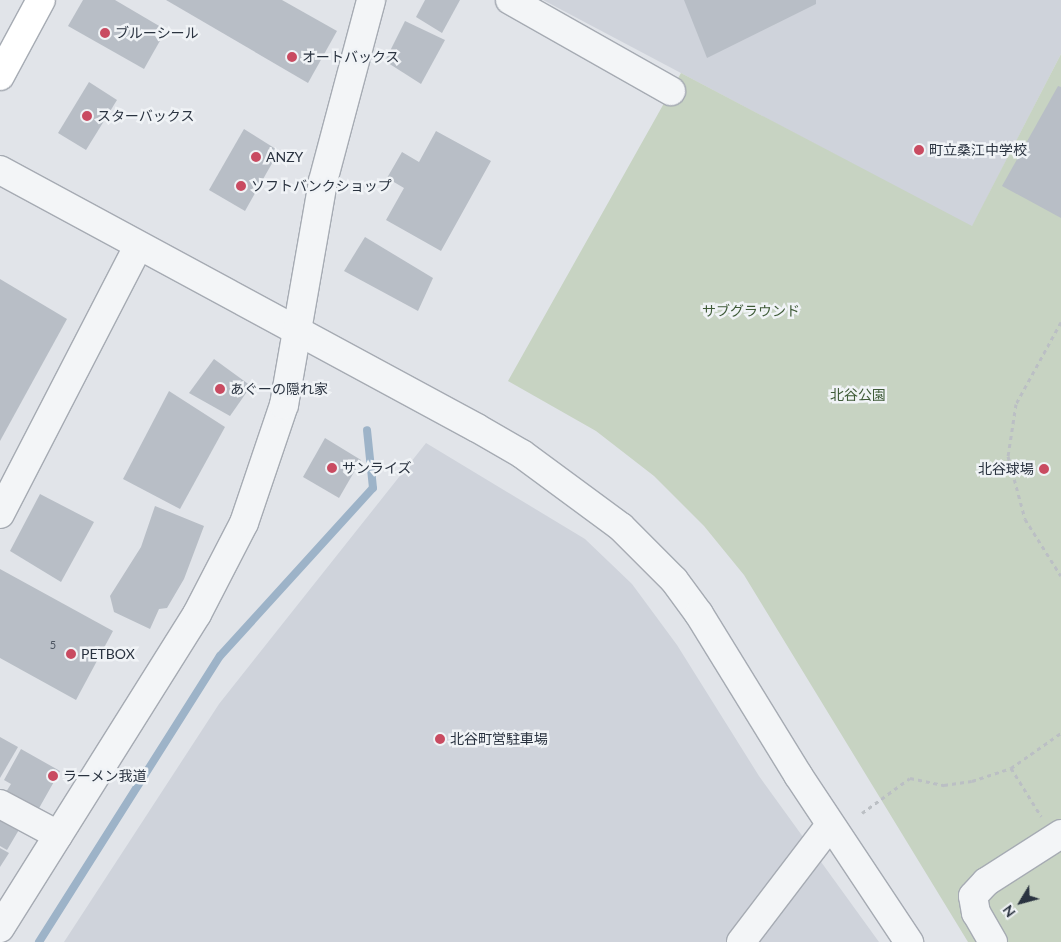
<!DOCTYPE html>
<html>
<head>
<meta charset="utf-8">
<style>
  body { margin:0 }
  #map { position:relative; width:1061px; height:942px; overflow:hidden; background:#e1e4e9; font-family:Lato,"Noto Sans JP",sans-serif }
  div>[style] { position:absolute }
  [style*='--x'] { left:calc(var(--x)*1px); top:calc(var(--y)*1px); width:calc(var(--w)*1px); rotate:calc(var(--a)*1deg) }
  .built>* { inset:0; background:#cfd3db }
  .green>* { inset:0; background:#c7d3c2 }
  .stream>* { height:8px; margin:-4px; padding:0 4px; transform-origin:4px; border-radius:4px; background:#9db3c8 }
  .building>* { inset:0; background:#b8bec6 }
  .path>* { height:3px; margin-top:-1.5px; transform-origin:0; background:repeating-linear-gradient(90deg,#bbbfc4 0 4px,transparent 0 8px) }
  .roads { filter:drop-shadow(1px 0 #a6abb3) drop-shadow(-1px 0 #a6abb3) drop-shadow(0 1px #a6abb3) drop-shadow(0 -1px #a6abb3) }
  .minor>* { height:28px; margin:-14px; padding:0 14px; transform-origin:14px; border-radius:14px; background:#f3f5f7 }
  .highway>* { height:28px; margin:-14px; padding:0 14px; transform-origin:14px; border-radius:14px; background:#fff }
  .dots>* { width:14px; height:14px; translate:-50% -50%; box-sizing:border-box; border:2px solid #f0f3f6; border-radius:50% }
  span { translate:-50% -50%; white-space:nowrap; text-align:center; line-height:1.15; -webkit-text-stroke:5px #f0f3f6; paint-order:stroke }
  .number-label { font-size:11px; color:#4e5662 }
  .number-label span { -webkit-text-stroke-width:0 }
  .poi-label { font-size:14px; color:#2a3340 }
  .left { translate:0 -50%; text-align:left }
  .right { translate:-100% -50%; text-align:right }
  .park-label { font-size:14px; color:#3f5b38 }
  .north { position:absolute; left:996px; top:877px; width:50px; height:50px; -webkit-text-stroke:4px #f0f3f6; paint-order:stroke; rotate:233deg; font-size:14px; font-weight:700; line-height:20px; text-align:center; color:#2a3340 }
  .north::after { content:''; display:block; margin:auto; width:18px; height:22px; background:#2a3340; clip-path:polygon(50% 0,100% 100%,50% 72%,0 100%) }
</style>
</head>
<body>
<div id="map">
  <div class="built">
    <i style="clip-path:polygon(543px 0,1061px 0,1061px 54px,972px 227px)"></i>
    <i style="clip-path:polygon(426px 443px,585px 539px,632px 584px,677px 645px,759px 776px,879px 942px,64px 942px,219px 704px)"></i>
  </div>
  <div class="green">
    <i style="clip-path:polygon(1061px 54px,1061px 942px,968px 942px,744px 575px,704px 526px,654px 476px,596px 431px,508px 381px,681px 73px,972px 226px)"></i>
  </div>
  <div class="stream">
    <i style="--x:39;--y:942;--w:338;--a:-57.7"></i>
    <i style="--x:220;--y:656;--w:227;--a:-47.7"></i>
    <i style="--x:373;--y:488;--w:58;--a:-95.9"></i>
  </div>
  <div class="building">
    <i style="clip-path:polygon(83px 0,115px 0,166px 30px,144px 69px,68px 26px)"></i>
    <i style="clip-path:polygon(166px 0,282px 0,337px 31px,308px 83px)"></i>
    <i style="clip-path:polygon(425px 0,460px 0,442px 33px,416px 17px)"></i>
    <i style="clip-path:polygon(684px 0,816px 0,816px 4px,707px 58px)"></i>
    <i style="clip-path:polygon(405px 21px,445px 40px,421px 84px,385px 61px)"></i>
    <i style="clip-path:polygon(89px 82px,117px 100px,86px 150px,58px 133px)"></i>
    <i style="clip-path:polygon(1058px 86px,1061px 87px,1061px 218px,1002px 186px)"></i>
    <i style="clip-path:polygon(244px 129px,279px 151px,245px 211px,209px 190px)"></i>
    <i style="clip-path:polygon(436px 131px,491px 161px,441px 251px,386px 220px,404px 188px,387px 178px,402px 152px,419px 162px)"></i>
    <i style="clip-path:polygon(365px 237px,433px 278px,418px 311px,344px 271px)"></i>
    <i style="clip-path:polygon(0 279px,67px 319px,0 441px)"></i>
    <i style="clip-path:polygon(214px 359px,251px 386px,230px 416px,189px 393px)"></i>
    <i style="clip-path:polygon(169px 391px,225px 427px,180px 509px,123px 479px)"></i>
    <i style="clip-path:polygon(325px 438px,361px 460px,339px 498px,303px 477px)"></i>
    <i style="clip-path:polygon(40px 494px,94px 522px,61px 582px,10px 551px)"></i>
    <i style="clip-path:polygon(155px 506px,204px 526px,184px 579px,167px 608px,159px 609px,150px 629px,114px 612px,110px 596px,141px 547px)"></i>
    <i style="clip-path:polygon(0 569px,113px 631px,76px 700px,0 658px)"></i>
    <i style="clip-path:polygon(0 737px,18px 747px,0 778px)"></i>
    <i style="clip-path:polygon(21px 749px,60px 771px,38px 810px,6px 792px,11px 784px,4px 780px)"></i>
    <i style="clip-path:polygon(0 817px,20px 828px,7px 850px,0 846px)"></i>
    <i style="clip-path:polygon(0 848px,9px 853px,0 867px)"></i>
  </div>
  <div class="path">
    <i style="--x:1061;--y:322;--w:94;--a:118.8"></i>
    <i style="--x:1016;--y:404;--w:53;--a:98.7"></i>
    <i style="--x:1008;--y:456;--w:65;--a:74.9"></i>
    <i style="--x:1025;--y:519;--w:67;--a:57.7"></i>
    <i style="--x:1011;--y:768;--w:57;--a:58"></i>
    <i style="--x:862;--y:813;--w:59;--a:-36.1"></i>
    <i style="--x:910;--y:778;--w:35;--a:12"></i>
    <i style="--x:944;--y:785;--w:28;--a:-8"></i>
    <i style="--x:972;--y:781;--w:41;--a:-18.4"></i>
    <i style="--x:1011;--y:768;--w:61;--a:-35"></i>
  </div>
  <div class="roads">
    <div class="minor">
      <i style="--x:510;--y:0;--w:185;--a:29.5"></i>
      <i style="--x:0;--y:170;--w:542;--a:28.41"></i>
      <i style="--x:477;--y:428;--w:52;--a:30"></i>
      <i style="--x:522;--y:454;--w:123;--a:36.4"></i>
      <i style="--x:621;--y:527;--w:75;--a:45"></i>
      <i style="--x:674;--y:580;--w:42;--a:53.7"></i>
      <i style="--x:699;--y:614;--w:189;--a:58.4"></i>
      <i style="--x:798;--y:775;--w:201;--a:56.4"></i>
      <i style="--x:0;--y:514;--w:301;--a:-62.7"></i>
      <i style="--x:0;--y:804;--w:66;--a:28.1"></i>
      <i style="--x:0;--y:928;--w:371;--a:-57.9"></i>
      <i style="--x:197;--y:614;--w:102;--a:-62.7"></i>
      <i style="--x:244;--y:523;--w:125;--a:-71.3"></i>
      <i style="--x:284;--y:405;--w:227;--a:-80.1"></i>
      <i style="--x:323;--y:181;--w:187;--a:-75.1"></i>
      <i style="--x:741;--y:942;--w:147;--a:-52.7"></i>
      <i style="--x:993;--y:942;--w:34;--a:-120"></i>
      <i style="--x:976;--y:913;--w:17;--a:-100"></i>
      <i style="--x:973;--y:896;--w:19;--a:-47"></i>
      <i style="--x:986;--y:882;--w:89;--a:-32.6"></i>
    </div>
    <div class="highway">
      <i style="--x:0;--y:76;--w:86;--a:-61.7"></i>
    </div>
  </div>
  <div class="dots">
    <i style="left:105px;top:33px;background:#c94b61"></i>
    <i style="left:292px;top:57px;background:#c94b61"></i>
    <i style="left:87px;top:116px;background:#c94b61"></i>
    <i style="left:919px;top:150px;background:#c94b61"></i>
    <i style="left:256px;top:157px;background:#c94b61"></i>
    <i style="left:241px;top:186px;background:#c94b61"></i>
    <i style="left:220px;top:389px;background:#c94b61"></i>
    <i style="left:332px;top:468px;background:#c94b61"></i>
    <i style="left:1044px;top:469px;background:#c94b61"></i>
    <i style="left:71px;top:654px;background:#c94b61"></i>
    <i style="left:440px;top:739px;background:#c94b61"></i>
    <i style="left:53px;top:776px;background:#c94b61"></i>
  </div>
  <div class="number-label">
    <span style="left:53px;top:645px">5</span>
  </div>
  <div class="poi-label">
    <span class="left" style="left:115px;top:33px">ブルーシール</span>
    <span class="left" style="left:302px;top:57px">オートバックス</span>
    <span class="left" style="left:97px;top:116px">スターバックス</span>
    <span class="left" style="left:929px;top:150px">町立桑江中学校</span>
    <span class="left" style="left:266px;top:157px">ANZY</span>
    <span class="left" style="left:251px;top:186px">ソフトバンクショップ</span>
    <span class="left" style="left:230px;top:389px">あぐーの隠れ家</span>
    <span class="left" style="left:342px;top:468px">サンライズ</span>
    <span class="right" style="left:1034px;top:469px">北谷球場</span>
    <span class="left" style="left:81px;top:654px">PETBOX</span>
    <span class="left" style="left:450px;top:739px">北谷町営駐車場</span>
    <span class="left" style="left:63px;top:776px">ラーメン我道</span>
  </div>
  <div class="park-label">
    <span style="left:751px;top:311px">サブグラウンド</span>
    <span style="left:858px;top:395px">北谷公園</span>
  </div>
  <div class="north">N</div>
</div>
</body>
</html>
